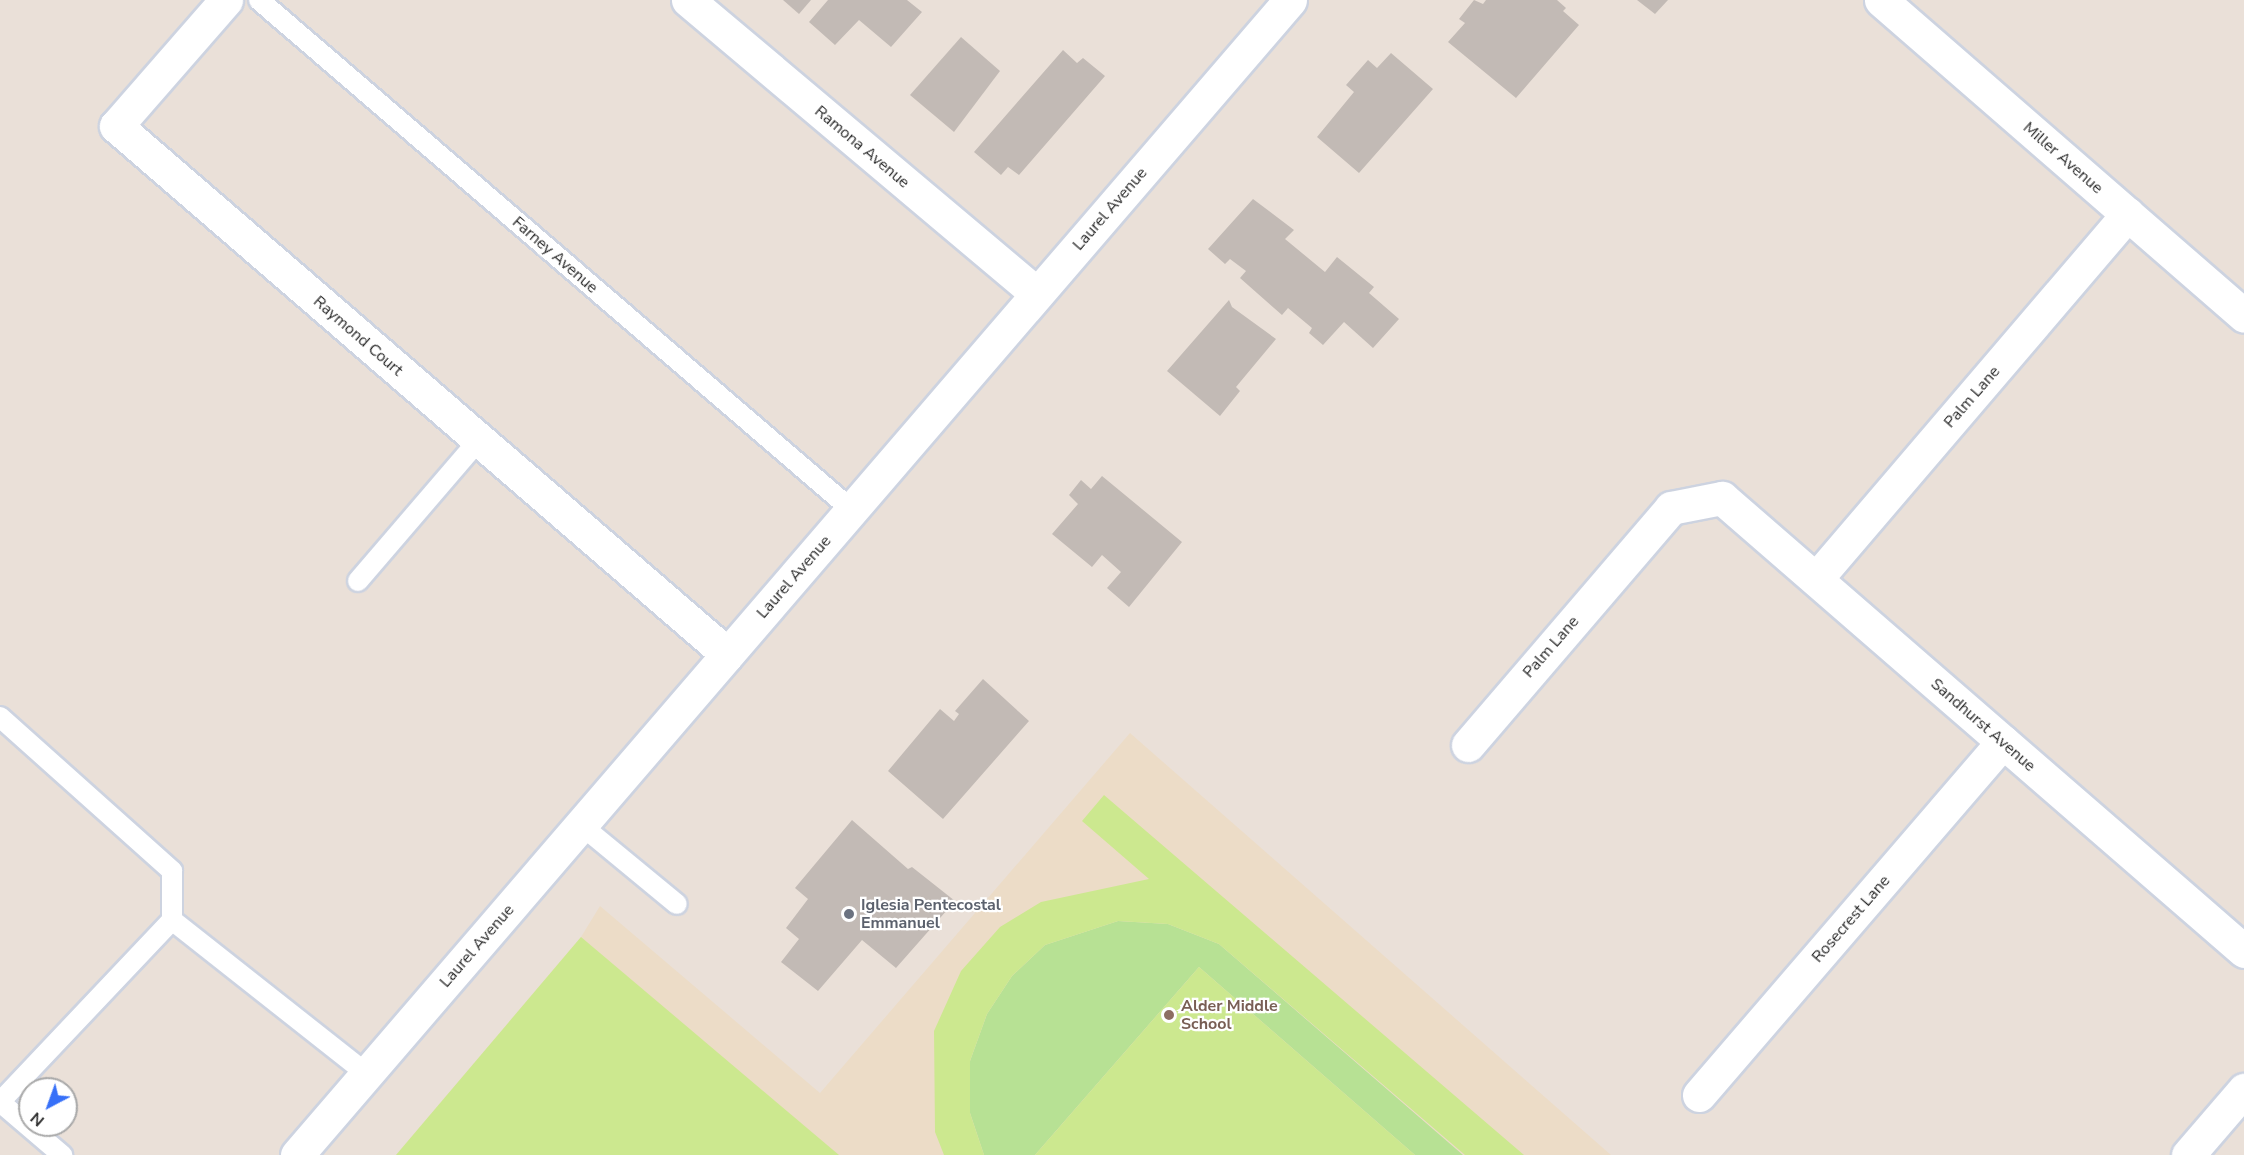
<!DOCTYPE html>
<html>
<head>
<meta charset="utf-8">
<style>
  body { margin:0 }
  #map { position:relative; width:2244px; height:1155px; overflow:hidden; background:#eae0d8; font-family:"Nunito Sans",sans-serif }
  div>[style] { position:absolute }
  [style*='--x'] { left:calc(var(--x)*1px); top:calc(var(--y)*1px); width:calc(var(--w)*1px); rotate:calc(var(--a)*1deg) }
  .education>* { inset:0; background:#ecdcc7 }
  .green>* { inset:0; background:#b7e194 }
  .pitch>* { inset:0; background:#cce88f }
  .building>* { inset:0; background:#c2bab5 }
  .roads { filter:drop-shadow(2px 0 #cdd3e0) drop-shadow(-2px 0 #cdd3e0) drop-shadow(0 2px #cdd3e0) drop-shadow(0 -2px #cdd3e0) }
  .lane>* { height:20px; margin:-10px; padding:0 10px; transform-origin:10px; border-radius:10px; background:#fff }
  .street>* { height:33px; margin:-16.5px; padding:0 16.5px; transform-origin:16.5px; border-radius:16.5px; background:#fff }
  .secondary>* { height:33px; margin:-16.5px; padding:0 16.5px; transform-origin:16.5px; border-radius:16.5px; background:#fff }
  .dots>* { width:16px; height:16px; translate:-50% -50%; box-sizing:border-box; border:3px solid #fff; border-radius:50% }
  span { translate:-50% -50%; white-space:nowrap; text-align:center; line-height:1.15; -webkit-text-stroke:4.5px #fff; paint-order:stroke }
  .street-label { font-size:16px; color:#272727 }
  .worship-label { font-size:16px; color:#5b616d; font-weight:700 }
  .left { translate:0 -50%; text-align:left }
  .education-label { font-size:16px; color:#785e54; font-weight:700 }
  .north { position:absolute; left:18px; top:1077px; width:60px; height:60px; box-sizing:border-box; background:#fff; border:2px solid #a9a9a9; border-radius:50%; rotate:221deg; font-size:16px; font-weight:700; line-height:24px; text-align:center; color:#272727 }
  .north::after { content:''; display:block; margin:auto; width:21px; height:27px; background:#3770f8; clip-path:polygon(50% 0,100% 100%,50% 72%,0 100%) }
</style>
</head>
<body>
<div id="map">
  <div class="education">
    <i style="clip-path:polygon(1130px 733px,1611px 1155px,396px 1155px,581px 937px,600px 906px,820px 1093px)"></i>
  </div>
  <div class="green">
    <i style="clip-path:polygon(1118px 921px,1168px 924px,1219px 944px,1463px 1155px,1415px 1155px,1199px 967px,1035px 1155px,984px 1155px,970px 1113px,970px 1061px,987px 1014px,1012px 976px,1045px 945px)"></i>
  </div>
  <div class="pitch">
    <i style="clip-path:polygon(1104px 795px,1524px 1155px,1465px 1155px,1219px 944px,1168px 924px,1118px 921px,1045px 945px,1012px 976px,987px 1014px,970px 1061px,970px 1113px,984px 1155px,944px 1155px,935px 1132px,934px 1031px,961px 971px,1000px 927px,1041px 902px,1149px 879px,1082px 821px)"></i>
    <i style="clip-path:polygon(581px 937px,839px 1155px,396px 1155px)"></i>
    <i style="clip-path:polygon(1199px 967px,1415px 1155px,1035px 1155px)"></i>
  </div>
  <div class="building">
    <i style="clip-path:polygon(783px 0,811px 0,799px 14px)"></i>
    <i style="clip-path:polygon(828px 0,907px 0,922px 12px,891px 47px,859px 20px,835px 45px,809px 22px)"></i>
    <i style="clip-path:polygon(1474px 0,1483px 4px,1486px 0,1557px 0,1566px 8px,1563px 11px,1579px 25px,1516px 98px,1448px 42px,1465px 23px,1459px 19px)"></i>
    <i style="clip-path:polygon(1637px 0,1668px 0,1655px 14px)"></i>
    <i style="clip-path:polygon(961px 37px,1000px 71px,954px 132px,910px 95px)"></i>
    <i style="clip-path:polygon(1063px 50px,1077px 63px,1083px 58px,1105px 76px,1019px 175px,1008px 167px,1001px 175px,974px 152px)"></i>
    <i style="clip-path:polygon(1391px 53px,1433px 89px,1359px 173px,1317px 137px,1354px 92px,1346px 85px,1368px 60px,1377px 68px)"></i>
    <i style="clip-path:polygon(1253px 199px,1294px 230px,1285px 239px,1325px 272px,1337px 257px,1374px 287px,1369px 293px,1399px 319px,1373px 348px,1344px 322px,1323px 345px,1309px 333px,1312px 328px,1288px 308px,1282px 315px,1240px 278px,1246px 271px,1230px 259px,1225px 264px,1208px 249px)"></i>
    <i style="clip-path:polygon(1229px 300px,1232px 307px,1276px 339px,1236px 387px,1240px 391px,1220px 416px,1167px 371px)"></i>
    <i style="clip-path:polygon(1102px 476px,1182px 542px,1129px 607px,1107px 588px,1121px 572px,1102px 555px,1092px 567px,1052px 534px,1078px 504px,1069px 495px,1081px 480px,1091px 489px)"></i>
    <i style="clip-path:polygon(983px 679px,1029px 721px,943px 819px,888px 771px,940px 709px,954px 721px,959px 714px,955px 711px)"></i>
    <i style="clip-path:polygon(852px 820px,908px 869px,912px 867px,955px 901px,896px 968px,862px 940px,818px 991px,781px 962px,799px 939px,786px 928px,808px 899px,795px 888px)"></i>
  </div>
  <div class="roads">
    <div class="lane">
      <i style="--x:259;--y:0;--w:782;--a:40.7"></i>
      <i style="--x:358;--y:581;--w:186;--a:-49.4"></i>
      <i style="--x:0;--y:717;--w:231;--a:41.8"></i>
      <i style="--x:172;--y:871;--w:49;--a:90"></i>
      <i style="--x:581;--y:825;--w:124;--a:39.5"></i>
      <i style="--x:0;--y:1102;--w:250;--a:-46.6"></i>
      <i style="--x:172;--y:920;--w:248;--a:38.3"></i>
      <i style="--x:0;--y:1102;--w:82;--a:40.5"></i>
    </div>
    <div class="street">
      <i style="--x:226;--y:0;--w:167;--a:131.1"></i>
      <i style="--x:116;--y:126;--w:808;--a:40.83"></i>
      <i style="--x:688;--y:0;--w:456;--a:40.1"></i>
      <i style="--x:1816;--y:579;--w:480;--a:-49.5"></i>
      <i style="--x:1468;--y:745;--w:312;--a:-49.4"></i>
      <i style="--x:1671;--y:508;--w:52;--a:-11.1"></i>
      <i style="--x:1722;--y:498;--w:691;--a:40.95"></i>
      <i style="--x:1699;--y:1095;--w:466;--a:-49.3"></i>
      <i style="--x:297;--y:1155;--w:1523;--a:-49.31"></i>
      <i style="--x:2188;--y:1155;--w:86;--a:-49.3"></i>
    </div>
    <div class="secondary">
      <i style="--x:1881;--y:0;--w:481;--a:41"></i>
    </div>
  </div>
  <div class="dots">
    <i style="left:849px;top:914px;background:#6b7280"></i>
    <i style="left:1169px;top:1015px;background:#8d6e63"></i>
  </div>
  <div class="street-label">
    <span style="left:862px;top:147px;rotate:40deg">Ramona Avenue</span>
    <span style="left:2063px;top:158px;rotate:41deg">Miller Avenue</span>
    <span style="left:1110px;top:209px;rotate:-49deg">Laurel Avenue</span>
    <span style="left:555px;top:255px;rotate:41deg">Farney Avenue</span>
    <span style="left:358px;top:336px;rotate:41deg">Raymond Court</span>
    <span style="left:1972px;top:397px;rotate:-49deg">Palm Lane</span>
    <span style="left:794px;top:577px;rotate:-49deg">Laurel Avenue</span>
    <span style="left:1551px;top:647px;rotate:-49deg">Palm Lane</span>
    <span style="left:1983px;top:725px;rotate:41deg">Sandhurst Avenue</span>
    <span style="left:1851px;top:919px;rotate:-49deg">Rosecrest Lane</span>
    <span style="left:477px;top:946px;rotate:-49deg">Laurel Avenue</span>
  </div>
  <div class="worship-label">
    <span class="left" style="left:861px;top:914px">Iglesia Pentecostal<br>Emmanuel</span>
  </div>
  <div class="education-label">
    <span class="left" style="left:1181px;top:1015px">Alder Middle<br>School</span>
  </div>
  <div class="north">N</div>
</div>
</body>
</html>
